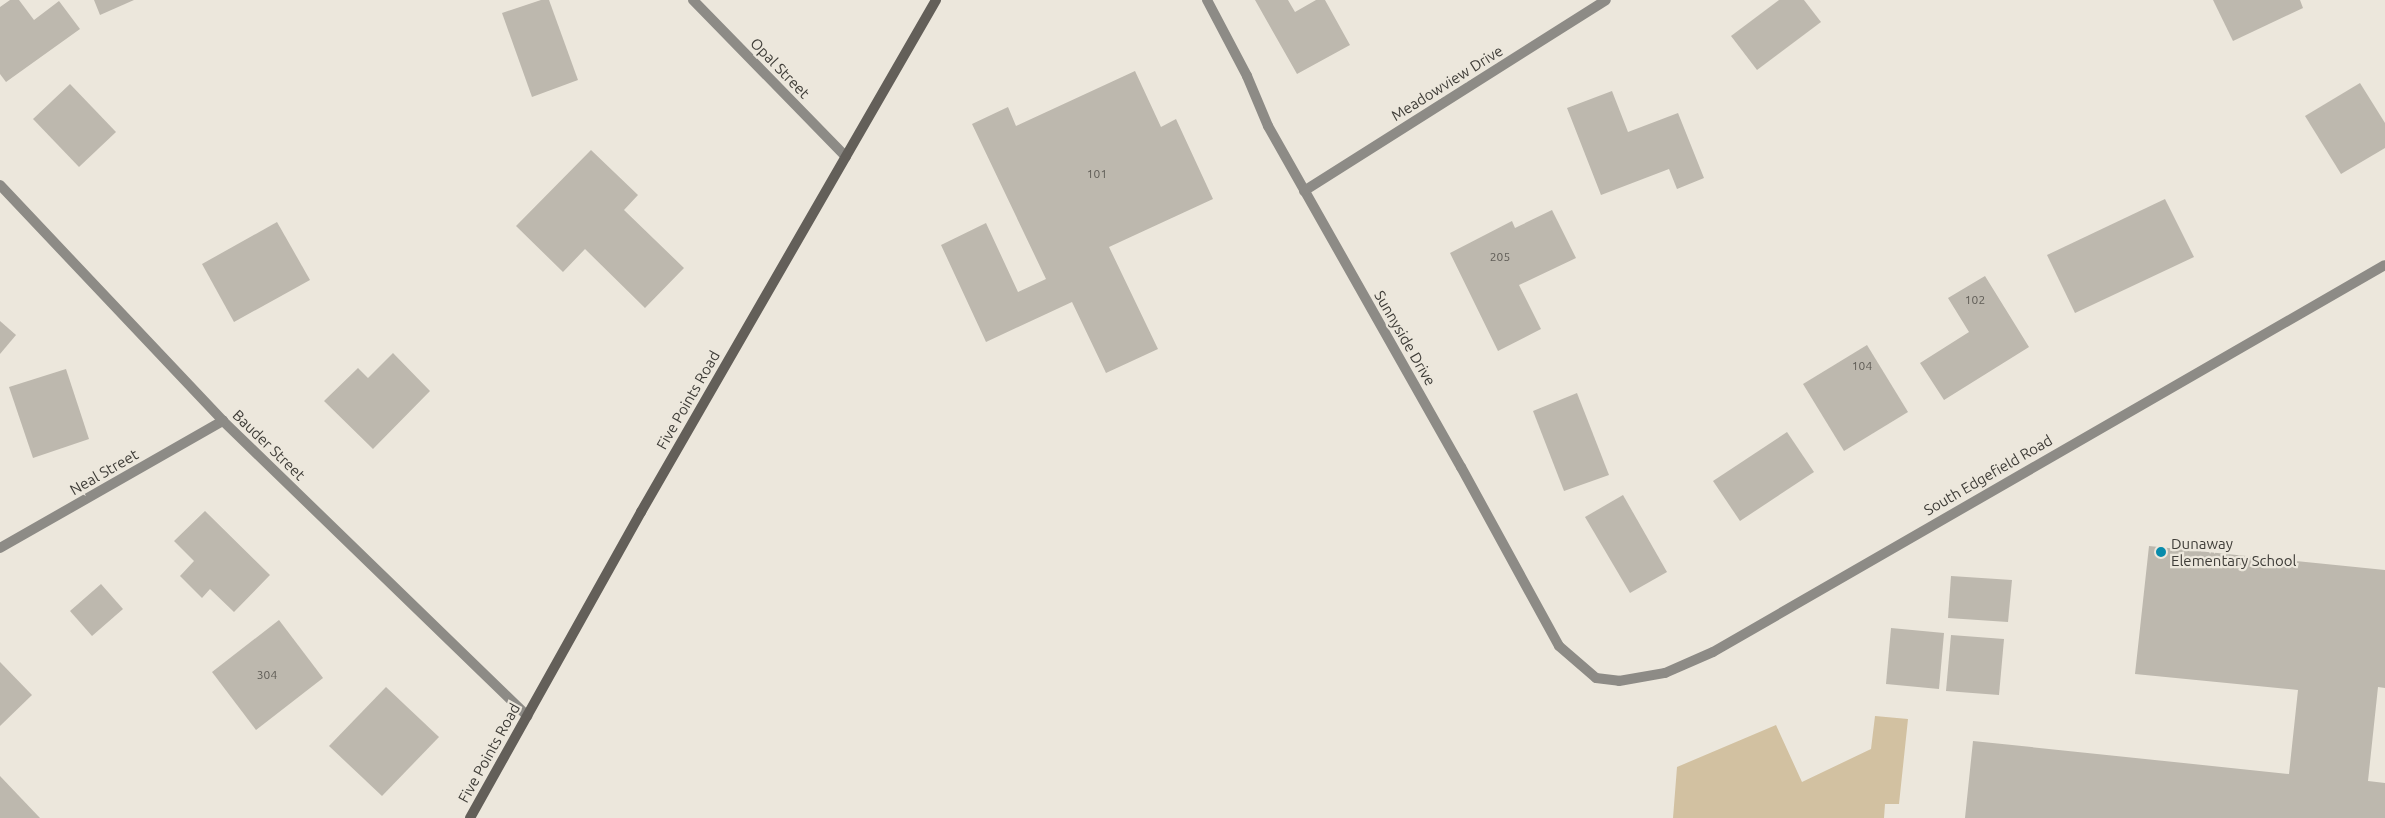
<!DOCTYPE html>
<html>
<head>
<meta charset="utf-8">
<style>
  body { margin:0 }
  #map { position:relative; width:2385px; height:818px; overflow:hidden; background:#ece7dc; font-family:Ubuntu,sans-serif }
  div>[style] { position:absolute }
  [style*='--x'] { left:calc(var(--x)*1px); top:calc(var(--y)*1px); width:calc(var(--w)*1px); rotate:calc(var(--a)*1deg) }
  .green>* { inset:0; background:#d2c1a1 }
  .building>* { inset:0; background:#bdb8ae }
  .street>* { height:10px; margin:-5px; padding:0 5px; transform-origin:5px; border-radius:5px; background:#8d8b86 }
  .secondary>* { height:10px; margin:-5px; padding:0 5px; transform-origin:5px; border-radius:5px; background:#635f59 }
  .dots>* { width:14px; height:14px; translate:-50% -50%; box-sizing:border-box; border:2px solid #ece7dc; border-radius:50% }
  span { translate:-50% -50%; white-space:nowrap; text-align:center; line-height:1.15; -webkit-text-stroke:4.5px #ece7dc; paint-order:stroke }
  .number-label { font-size:12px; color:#5e5b55 }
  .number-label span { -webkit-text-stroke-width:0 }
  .street-label { font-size:15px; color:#3e3c37 }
  .poi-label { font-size:15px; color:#3e3c37 }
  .left { translate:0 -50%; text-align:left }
</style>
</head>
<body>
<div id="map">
  <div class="green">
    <i style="clip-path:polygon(1875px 716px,1908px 719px,1899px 804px,1885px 804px,1884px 818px,1673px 818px,1677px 767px,1776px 725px,1802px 782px,1871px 749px)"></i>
  </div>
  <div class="building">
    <i style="clip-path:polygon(10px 0,19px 0,34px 20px,59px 1px,80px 29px,6px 82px,0 74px,0 7px)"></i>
    <i style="clip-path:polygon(94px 0,134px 0,100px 15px)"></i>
    <i style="clip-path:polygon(541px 0,549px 0,578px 80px,532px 97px,502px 13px)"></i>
    <i style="clip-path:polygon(1255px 0,1288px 0,1295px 12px,1316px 0,1325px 0,1350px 45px,1297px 74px)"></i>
    <i style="clip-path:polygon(1779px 0,1804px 0,1821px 22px,1757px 70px,1731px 36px)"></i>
    <i style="clip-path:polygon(2213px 0,2300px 0,2303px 8px,2233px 41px)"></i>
    <i style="clip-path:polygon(1135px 71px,1161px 127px,1176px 119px,1213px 199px,1109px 247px,1158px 349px,1106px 373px,1072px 302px,986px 342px,941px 245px,986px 223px,1018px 292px,1046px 279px,972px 124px,1008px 107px,1016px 126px)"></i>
    <i style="clip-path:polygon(2360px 83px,2385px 123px,2385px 148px,2341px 174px,2305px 116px)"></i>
    <i style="clip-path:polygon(70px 84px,116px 132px,79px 167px,33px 119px)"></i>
    <i style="clip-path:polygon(1612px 91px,1628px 132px,1678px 113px,1704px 178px,1677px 189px,1669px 169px,1601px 195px,1567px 108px)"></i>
    <i style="clip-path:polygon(591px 150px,638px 195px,624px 210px,684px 268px,645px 308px,585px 249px,563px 272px,516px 226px)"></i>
    <i style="clip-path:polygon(2165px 199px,2194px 257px,2075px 313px,2047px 255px)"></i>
    <i style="clip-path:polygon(1552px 210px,1576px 258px,1519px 285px,1541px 329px,1498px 351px,1450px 253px,1512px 221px,1515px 228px)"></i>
    <i style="clip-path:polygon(277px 222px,310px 280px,234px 322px,202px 264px)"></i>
    <i style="clip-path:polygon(1985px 276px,2029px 347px,1944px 400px,1920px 363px,1969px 332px,1948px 298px)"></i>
    <i style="clip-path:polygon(0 321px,16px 335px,0 354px)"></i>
    <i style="clip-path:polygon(1867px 345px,1908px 412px,1844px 451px,1803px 384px)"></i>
    <i style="clip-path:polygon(393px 353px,430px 391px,373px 449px,324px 401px,358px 368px,368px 378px)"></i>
    <i style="clip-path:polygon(66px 369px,89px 439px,33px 458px,9px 387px)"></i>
    <i style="clip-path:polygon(1577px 393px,1609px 475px,1564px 491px,1533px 411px)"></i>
    <i style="clip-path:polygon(1787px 432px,1814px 472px,1740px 521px,1713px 481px)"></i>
    <i style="clip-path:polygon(1623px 495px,1667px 572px,1630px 593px,1585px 517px)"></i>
    <i style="clip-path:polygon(205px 511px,270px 575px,234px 612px,210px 589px,202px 598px,180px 576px,194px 561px,174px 541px)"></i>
    <i style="clip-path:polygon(2149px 546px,2385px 570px,2385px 688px,2378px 687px,2368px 781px,2385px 783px,2385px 818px,1965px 818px,1973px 741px,2289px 774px,2298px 690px,2135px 674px)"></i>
    <i style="clip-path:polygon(1951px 576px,2012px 580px,2008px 622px,1948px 618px)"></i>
    <i style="clip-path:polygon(101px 584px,123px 609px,92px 636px,70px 611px)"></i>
    <i style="clip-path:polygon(279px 620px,323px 678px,256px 730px,212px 672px)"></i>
    <i style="clip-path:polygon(1891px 628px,1944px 633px,1939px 689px,1886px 684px)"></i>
    <i style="clip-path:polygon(1951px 635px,2004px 639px,1999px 695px,1946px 691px)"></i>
    <i style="clip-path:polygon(0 662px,32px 695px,0 726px)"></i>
    <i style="clip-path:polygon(386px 687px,439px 737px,382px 796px,329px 746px)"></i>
    <i style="clip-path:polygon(0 776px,40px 818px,0 818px)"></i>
  </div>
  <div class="street">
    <i style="--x:693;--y:0;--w:219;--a:45.7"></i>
    <i style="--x:1207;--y:0;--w:86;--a:62.2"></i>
    <i style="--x:1247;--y:76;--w:54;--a:67.2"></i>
    <i style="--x:1268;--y:126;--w:392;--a:60.5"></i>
    <i style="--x:1461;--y:467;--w:204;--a:61.3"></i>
    <i style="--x:1559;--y:646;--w:49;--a:40.9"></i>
    <i style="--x:1596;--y:678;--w:23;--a:7"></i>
    <i style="--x:1619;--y:681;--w:47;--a:-9.9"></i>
    <i style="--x:1665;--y:673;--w:52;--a:-23.6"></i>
    <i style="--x:1713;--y:652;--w:775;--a:-29.94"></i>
    <i style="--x:0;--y:185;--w:325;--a:46.6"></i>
    <i style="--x:223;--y:421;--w:424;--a:44.1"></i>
    <i style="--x:1304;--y:191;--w:357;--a:-32.3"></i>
    <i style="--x:0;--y:548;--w:257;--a:-29.7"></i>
  </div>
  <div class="secondary">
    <i style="--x:470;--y:818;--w:351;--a:-60.8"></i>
    <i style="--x:641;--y:512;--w:591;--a:-60.05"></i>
  </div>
  <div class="dots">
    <i style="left:2161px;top:552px;background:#078bab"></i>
  </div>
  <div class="number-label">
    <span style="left:1097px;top:174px">101</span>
    <span style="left:1500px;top:257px">205</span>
    <span style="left:1975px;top:300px">102</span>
    <span style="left:1862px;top:366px">104</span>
    <span style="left:267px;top:675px">304</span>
  </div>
  <div class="street-label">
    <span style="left:780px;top:68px;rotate:46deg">Opal Street</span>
    <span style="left:1447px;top:83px;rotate:-32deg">Meadowview Drive</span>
    <span style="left:1405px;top:338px;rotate:60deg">Sunnyside Drive</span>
    <span style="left:688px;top:400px;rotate:-60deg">Five Points Road</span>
    <span style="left:269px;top:445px;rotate:44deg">Bauder Street</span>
    <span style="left:104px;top:472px;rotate:-30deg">Neal Street</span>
    <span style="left:1988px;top:475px;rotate:-30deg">South Edgefield Road</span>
    <span style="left:489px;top:753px;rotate:-61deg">Five Points Road</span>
  </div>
  <div class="poi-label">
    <span class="left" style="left:2171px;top:552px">Dunaway<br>Elementary School</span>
  </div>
</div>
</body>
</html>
